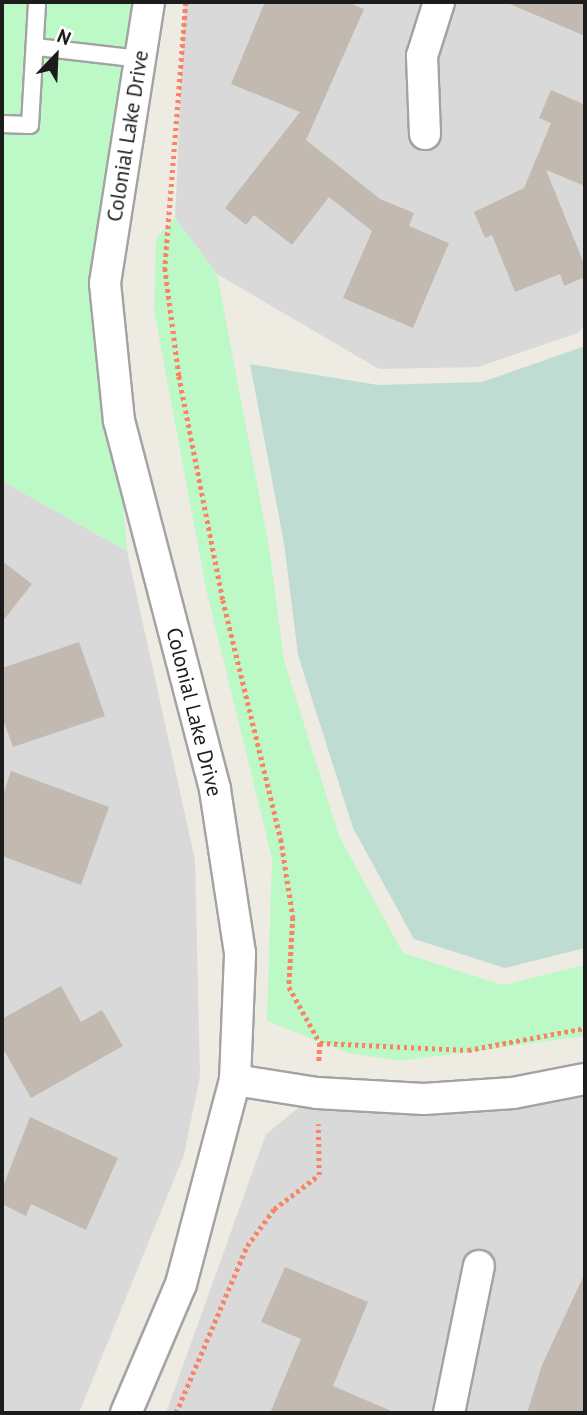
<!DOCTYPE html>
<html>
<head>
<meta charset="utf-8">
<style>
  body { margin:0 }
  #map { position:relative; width:587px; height:1415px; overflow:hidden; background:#eeebe2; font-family:"PT Sans",sans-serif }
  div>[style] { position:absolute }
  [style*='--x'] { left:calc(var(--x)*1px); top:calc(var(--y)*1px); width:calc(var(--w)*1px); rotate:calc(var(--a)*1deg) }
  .residential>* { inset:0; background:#dad9d9 }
  .wetland>* { inset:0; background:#bedcd1 }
  .park>* { inset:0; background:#bdf9c7 }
  .building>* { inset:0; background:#c2bab1 }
  .path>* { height:4.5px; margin-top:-2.25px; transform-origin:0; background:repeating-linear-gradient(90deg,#fa8366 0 3.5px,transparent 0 7px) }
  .roads { filter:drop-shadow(2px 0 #a3a3a3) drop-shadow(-2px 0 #a3a3a3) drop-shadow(0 2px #a3a3a3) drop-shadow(0 -2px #a3a3a3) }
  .service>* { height:16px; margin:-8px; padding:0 8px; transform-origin:8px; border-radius:8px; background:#fff }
  .minor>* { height:30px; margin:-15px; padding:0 15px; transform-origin:15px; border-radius:15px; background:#fff }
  span { translate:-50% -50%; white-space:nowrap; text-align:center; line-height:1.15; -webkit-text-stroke:7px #fff; paint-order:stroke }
  .street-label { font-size:21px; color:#1c1c1c }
  .frame { position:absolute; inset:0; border:4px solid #1c1c1c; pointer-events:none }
  .north { position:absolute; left:21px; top:21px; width:70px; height:70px; -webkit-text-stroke:5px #fff; paint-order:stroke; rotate:23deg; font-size:19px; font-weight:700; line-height:28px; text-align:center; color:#1c1c1c }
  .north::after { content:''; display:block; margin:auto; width:24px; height:32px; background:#1c1c1c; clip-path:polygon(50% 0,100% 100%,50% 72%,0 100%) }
</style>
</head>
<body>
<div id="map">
  <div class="residential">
    <i style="clip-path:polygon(185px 2px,585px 2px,585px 325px,578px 333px,478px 367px,379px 369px,217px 274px,175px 218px)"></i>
    <i style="clip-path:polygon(2px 481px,127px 551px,195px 860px,200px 1076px,184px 1155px,79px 1413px,2px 1413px)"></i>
    <i style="clip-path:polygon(585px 1077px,585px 1413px,166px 1413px,266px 1134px,317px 1093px)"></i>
  </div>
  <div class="wetland">
    <i style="clip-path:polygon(585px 346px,585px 948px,505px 968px,414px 939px,353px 828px,298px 655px,284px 543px,250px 364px,378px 385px,482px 382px)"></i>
  </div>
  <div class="park">
    <i style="clip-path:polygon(2px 2px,149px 2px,105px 283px,127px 551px,2px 481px)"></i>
    <i style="clip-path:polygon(175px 218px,217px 274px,269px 547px,284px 660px,339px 836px,403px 953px,503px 985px,585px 965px,585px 1036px,400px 1061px,348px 1053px,267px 1021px,272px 859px,206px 589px,154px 310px,156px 238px)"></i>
  </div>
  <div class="building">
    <i style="clip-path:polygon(265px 2px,347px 2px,364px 9px,306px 140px,380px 199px,414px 213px,409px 226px,449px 243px,413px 328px,343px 298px,372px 231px,329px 197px,292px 245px,254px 215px,246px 225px,225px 208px,300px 112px,231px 84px)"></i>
    <i style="clip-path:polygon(505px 2px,585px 2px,585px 36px)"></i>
    <i style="clip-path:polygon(551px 90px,585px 105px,585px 186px,546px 170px,585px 266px,585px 277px,564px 286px,560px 274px,515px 292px,492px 235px,485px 238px,474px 212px,524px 188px,551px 123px,539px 118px)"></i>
    <i style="clip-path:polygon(2px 561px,32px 584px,2px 622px)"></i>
    <i style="clip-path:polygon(79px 642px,105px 716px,13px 747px,2px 717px,2px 668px)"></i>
    <i style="clip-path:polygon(11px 771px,109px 807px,81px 885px,2px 856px,2px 798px)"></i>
    <i style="clip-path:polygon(61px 986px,81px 1022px,102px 1010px,123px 1046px,31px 1098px,2px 1047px,2px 1019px)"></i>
    <i style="clip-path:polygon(30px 1117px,118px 1158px,86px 1230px,31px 1204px,26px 1216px,2px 1204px,2px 1189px)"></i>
    <i style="clip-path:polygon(285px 1267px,368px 1302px,333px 1386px,396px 1413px,270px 1413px,301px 1339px,261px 1322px)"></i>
    <i style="clip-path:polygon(585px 1273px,585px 1413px,527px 1413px,542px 1365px)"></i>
  </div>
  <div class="path">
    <i style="--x:186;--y:2;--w:267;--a:94.5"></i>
    <i style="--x:165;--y:268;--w:109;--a:82.6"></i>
    <i style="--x:179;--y:376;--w:228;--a:78.9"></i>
    <i style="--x:223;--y:600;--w:246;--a:76.4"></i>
    <i style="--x:281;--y:839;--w:79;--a:81.3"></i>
    <i style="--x:293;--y:917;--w:70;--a:93.3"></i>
    <i style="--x:289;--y:987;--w:64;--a:61"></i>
    <i style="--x:320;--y:1043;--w:20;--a:93"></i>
    <i style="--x:320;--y:1043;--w:148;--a:2.7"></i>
    <i style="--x:468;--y:1050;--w:119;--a:-10.6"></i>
    <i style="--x:176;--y:1413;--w:181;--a:-67"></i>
    <i style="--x:247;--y:1246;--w:46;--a:-53.9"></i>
    <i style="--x:274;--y:1209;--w:56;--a:-37.1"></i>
    <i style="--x:319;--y:1175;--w:51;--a:-91.1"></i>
  </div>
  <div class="roads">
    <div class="service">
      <i style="--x:37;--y:47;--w:104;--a:6.6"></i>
      <i style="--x:2;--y:124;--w:28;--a:2"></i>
      <i style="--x:30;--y:125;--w:123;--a:-86.7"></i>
    </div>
    <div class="minor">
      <i style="--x:425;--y:134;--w:78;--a:-92.2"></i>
      <i style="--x:422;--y:56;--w:57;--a:-72.5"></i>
      <i style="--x:235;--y:1080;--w:83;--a:9"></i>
      <i style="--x:317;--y:1093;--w:107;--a:3.2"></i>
      <i style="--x:424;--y:1099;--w:89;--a:-3.9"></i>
      <i style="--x:513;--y:1093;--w:73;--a:-11"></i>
      <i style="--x:126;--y:1413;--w:140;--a:-66.9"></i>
      <i style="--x:181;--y:1284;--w:211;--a:-75.2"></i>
      <i style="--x:235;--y:1080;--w:127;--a:-87.7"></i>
      <i style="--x:240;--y:953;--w:166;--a:-98.7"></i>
      <i style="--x:215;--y:789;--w:380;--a:-104.6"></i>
      <i style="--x:119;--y:421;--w:139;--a:-95.8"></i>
      <i style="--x:105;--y:283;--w:284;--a:-81.1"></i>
      <i style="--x:449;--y:1413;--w:150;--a:-78.5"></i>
    </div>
  </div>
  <div class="street-label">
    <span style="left:128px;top:136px;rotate:-81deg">Colonial Lake Drive</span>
    <span style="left:194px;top:712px;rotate:76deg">Colonial Lake Drive</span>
  </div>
  <div class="frame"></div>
  <div class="north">N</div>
</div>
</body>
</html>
